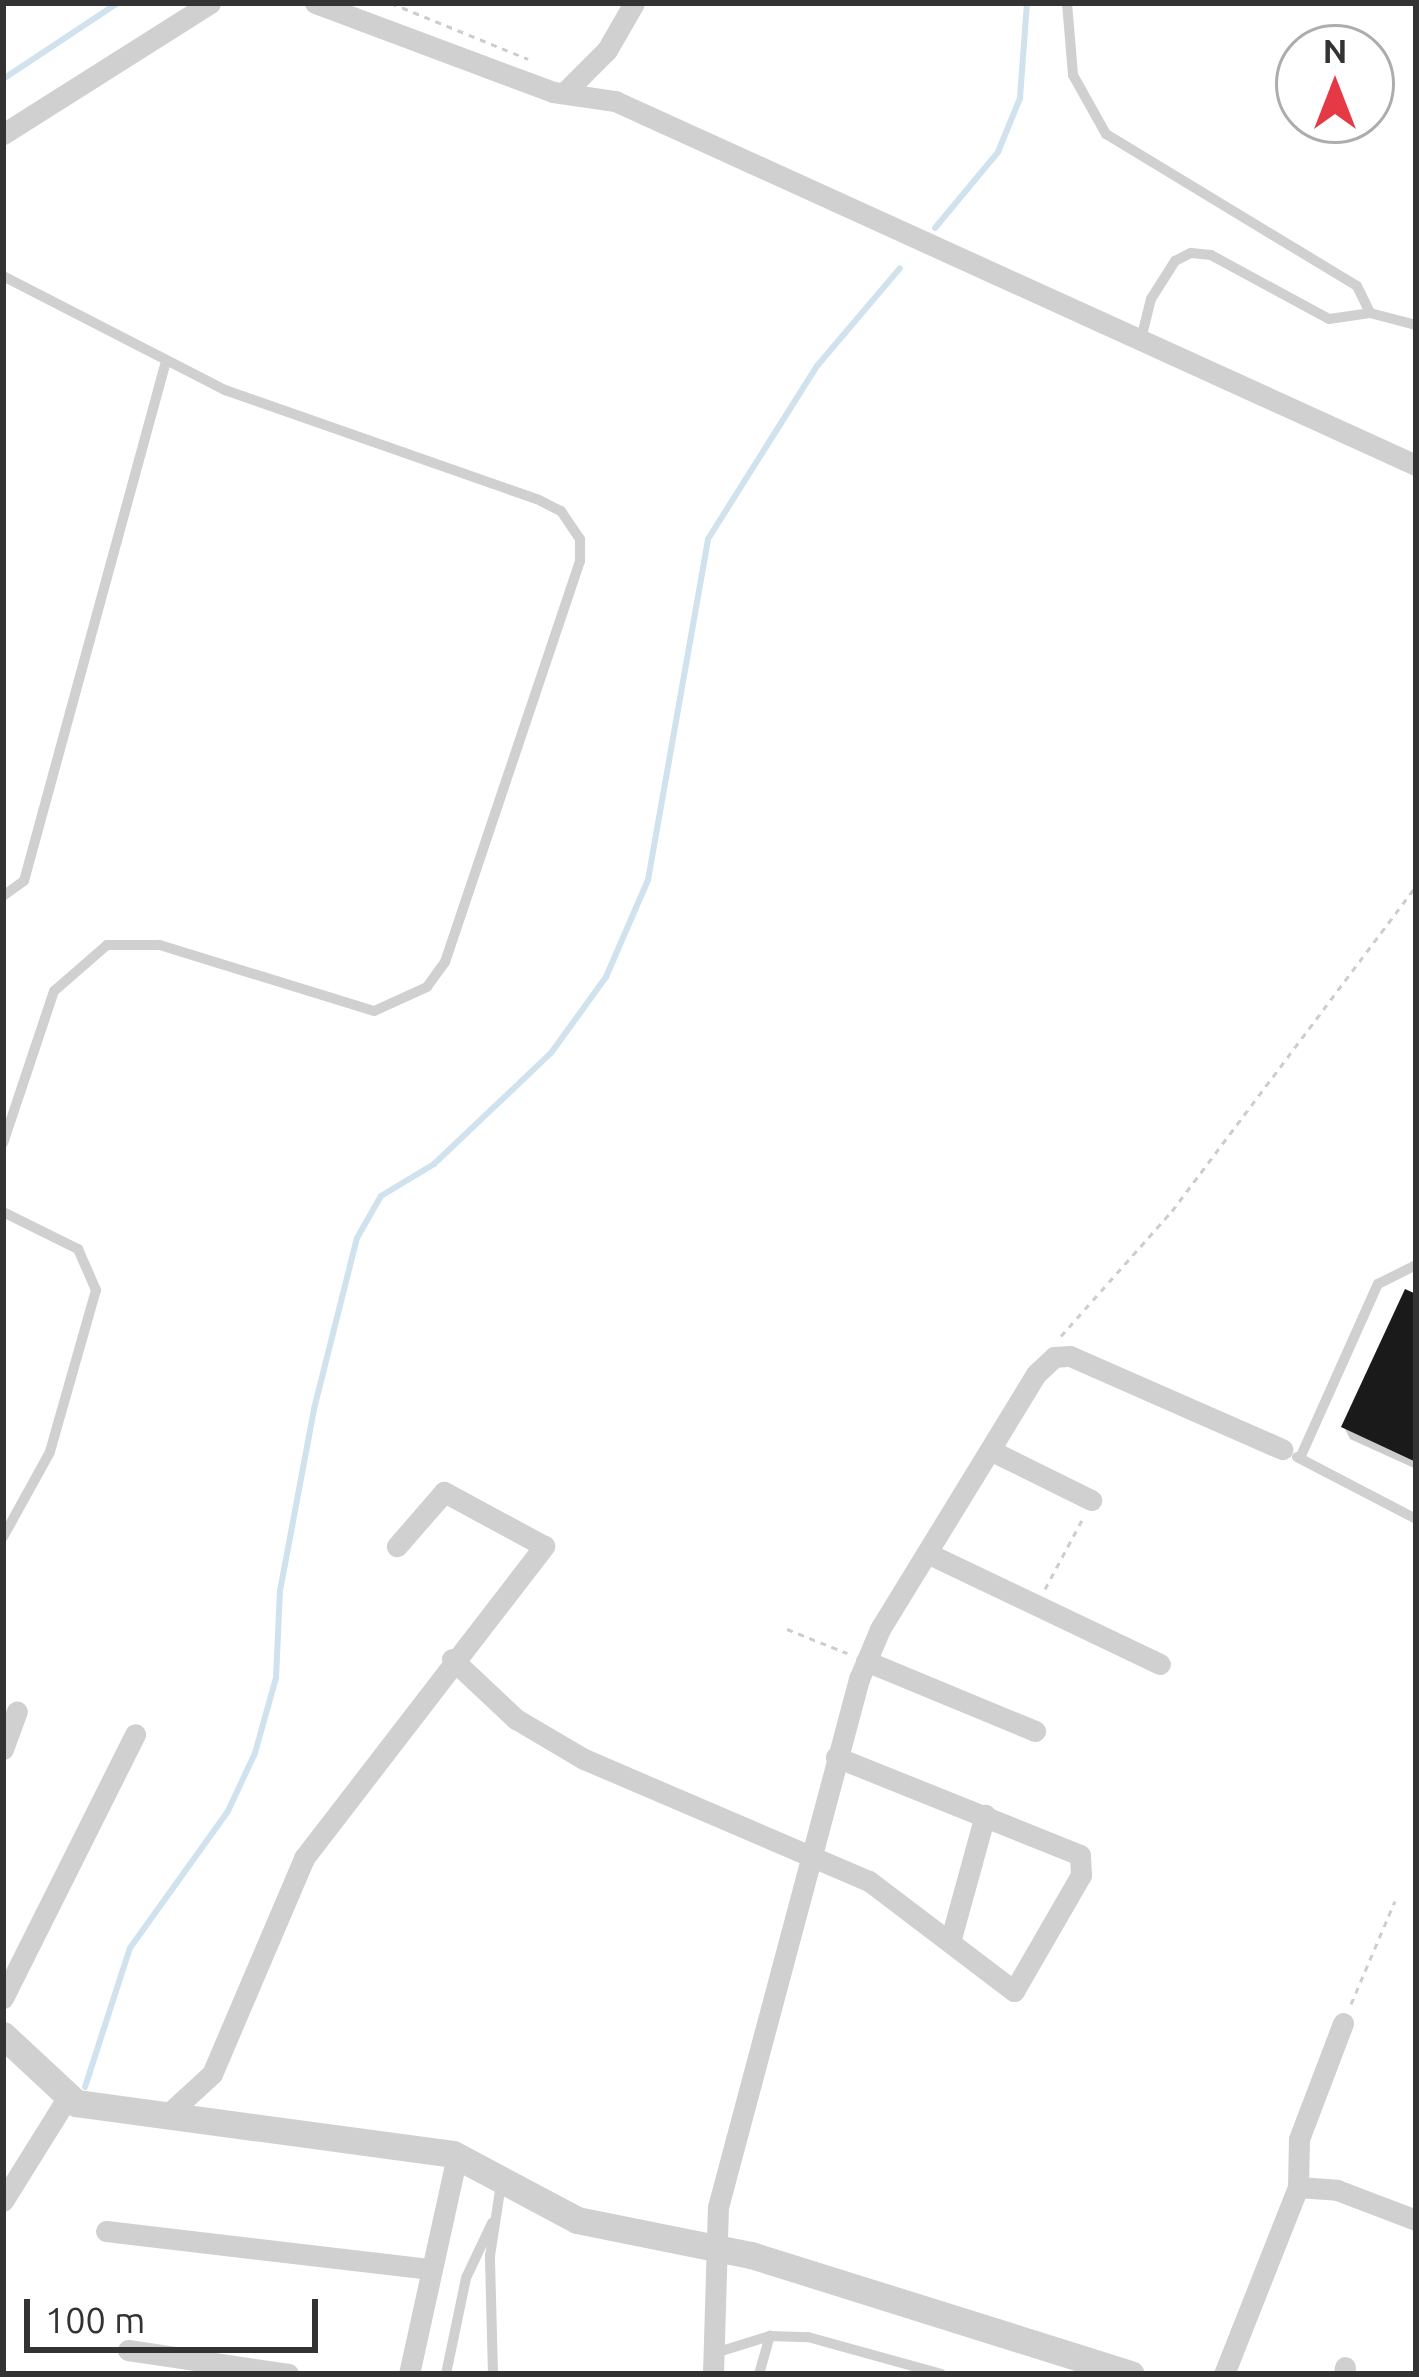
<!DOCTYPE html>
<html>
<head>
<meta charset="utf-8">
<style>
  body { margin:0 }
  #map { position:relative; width:1419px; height:2377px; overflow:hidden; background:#fff; font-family:Ubuntu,sans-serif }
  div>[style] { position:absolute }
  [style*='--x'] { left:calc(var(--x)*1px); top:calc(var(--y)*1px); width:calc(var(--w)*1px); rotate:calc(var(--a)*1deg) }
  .shadow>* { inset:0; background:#0003 }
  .stream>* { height:6px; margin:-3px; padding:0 3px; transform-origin:3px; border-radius:3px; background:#cfe2ee }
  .building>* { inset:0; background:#1a1a1a }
  .path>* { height:3px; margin-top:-1.5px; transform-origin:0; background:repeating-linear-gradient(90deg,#cdcdcd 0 6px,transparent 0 12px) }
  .service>* { height:10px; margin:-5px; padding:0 5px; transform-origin:5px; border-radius:5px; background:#d0d0d0 }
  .minor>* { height:21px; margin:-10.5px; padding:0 10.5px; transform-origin:10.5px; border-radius:10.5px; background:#d0d0d0 }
  .tertiary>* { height:27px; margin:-13.5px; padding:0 13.5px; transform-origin:13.5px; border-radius:13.5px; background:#d0d0d0 }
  span { translate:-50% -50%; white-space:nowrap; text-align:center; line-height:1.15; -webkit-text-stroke:12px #fff; paint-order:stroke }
  .frame { position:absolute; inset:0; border:6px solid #333; pointer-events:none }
  .north { position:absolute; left:1275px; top:24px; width:120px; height:120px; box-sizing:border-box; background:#fff; border:3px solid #adadad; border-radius:50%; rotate:0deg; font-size:33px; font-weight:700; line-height:48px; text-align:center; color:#333 }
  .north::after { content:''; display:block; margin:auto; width:42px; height:54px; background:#e63946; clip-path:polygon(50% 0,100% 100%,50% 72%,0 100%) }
  .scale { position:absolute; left:24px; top:2299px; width:294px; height:54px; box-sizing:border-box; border:6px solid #333; border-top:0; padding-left:15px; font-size:36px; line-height:42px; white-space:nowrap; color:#333; -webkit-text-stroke:9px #fff; paint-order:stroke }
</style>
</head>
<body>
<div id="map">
  <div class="shadow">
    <i style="clip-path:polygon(1416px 1298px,1416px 1469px,1350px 1439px,1344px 1427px)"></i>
  </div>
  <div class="stream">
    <i style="--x:3;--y:79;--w:138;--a:-33.5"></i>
    <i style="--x:935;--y:228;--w:99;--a:-50.3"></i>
    <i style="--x:998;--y:152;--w:58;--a:-67.8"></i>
    <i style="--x:1020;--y:98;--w:95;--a:-85.8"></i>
    <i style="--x:85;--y:2087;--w:146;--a:-72.1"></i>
    <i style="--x:130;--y:1948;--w:168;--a:-54.4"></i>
    <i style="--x:228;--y:1811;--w:64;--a:-65"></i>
    <i style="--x:255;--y:1753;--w:78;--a:-74.4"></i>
    <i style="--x:276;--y:1678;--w:87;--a:-87.4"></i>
    <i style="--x:280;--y:1591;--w:185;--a:-79.4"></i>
    <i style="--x:314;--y:1409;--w:176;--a:-75.9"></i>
    <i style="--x:357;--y:1238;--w:48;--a:-60.3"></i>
    <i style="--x:381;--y:1196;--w:62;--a:-31.1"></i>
    <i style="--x:434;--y:1164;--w:161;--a:-43.5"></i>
    <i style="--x:551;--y:1053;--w:94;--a:-54.1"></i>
    <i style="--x:606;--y:977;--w:106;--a:-66.6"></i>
    <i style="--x:648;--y:880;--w:346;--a:-80"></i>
    <i style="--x:708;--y:539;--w:204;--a:-57.8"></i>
    <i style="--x:817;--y:366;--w:128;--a:-49.7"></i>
  </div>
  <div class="building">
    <i style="clip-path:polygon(1405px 1289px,1416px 1294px,1416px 1462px,1341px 1427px)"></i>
  </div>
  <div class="path">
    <i style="--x:391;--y:3;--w:148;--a:22.2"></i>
    <i style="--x:1061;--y:1336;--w:167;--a:-48.4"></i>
    <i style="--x:1172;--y:1211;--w:406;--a:-53.1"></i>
    <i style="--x:1045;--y:1589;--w:81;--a:-61.8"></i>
    <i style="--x:787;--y:1629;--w:65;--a:21.8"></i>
    <i style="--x:1351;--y:2004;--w:112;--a:-66.9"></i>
  </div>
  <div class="service">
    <i style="--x:1067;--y:3;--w:72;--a:85.2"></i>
    <i style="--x:1073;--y:75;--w:68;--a:60.8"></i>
    <i style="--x:1106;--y:134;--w:293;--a:31.2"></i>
    <i style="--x:1357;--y:286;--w:30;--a:64"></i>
    <i style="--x:3;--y:276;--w:250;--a:27.2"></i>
    <i style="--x:225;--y:390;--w:330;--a:19.3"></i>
    <i style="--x:537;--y:499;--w:27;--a:27"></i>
    <i style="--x:561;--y:511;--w:34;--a:56"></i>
    <i style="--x:580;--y:539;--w:22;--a:90"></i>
    <i style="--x:580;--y:561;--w:423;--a:108.6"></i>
    <i style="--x:445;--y:962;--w:31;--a:126"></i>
    <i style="--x:427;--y:987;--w:58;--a:155.6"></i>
    <i style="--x:374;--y:1011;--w:225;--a:-162.9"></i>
    <i style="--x:159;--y:945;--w:52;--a:180"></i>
    <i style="--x:107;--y:945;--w:70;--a:139"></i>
    <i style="--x:54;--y:991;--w:160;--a:108.5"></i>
    <i style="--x:1140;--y:343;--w:45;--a:-76"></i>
    <i style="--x:1151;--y:299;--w:45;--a:-57.7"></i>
    <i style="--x:1175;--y:261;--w:18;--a:-27"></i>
    <i style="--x:1191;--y:253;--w:20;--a:6"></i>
    <i style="--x:1211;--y:255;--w:134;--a:28.5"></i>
    <i style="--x:1329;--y:319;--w:41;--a:-8.3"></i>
    <i style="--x:1370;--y:313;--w:48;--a:14.6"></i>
    <i style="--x:3;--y:896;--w:26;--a:-36"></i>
    <i style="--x:24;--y:881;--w:535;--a:-74.72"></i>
    <i style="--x:3;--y:1212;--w:84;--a:26.3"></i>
    <i style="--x:78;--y:1249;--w:45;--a:66.3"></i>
    <i style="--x:96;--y:1290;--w:168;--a:105.9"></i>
    <i style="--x:50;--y:1452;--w:97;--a:118.9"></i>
    <i style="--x:1297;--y:1457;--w:134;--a:27.5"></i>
    <i style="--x:1300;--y:1458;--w:191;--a:-65.9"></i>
    <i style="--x:1378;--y:1284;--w:42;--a:-26.6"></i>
    <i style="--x:715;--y:2353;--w:58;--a:-17.2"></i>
    <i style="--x:770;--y:2336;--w:38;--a:2"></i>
    <i style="--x:808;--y:2337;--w:138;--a:15.5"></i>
    <i style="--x:446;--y:2374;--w:98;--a:-78.2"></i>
    <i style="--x:466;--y:2278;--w:61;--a:-64.7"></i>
    <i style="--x:493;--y:2374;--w:118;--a:-91.5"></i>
    <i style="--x:490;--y:2256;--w:73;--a:-81.3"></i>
    <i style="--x:759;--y:2374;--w:40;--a:-74"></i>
  </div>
  <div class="minor">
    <i style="--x:315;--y:3;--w:254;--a:20.5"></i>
    <i style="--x:553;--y:92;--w:63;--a:8.3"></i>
    <i style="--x:615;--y:101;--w:880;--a:24.44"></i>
    <i style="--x:565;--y:92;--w:59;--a:-45"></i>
    <i style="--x:607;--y:50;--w:54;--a:-60.1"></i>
    <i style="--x:3;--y:134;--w:245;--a:-32.3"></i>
    <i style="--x:990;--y:1450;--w:113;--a:26.3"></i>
    <i style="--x:927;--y:1553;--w:258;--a:25.5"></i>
    <i style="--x:452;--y:1659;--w:88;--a:43.2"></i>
    <i style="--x:516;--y:1719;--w:79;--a:30.5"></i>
    <i style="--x:584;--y:1759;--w:310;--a:23.2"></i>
    <i style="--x:869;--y:1881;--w:182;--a:37.2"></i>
    <i style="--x:1014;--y:1991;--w:134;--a:-60"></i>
    <i style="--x:1081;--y:1875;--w:20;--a:-93"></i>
    <i style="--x:1080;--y:1855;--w:263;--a:-158.1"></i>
    <i style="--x:866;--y:1661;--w:183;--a:22.5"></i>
    <i style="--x:3;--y:1749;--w:40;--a:-69.8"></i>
    <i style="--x:950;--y:1942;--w:132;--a:-74.6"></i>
    <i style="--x:3;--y:1998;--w:295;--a:-63.4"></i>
    <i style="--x:165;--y:2117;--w:64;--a:-42.5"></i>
    <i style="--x:212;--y:2074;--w:235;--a:-66.9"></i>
    <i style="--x:304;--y:1858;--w:394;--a:-52.4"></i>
    <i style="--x:544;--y:1546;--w:114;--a:-151.6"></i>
    <i style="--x:444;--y:1492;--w:72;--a:131"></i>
    <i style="--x:1298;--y:2187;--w:48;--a:-88.8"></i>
    <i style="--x:1299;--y:2139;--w:124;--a:-69.2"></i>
    <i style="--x:3;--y:2201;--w:121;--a:-58.1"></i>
    <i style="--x:106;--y:2231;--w:327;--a:6.7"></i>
    <i style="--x:128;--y:2350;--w:162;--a:8.5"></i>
    <i style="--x:409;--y:2374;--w:223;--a:-77.6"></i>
    <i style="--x:713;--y:2374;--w:167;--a:-88.3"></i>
    <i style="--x:718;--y:2207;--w:547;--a:-75.05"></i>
    <i style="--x:859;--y:1679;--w:54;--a:-67.2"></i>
    <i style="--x:880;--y:1629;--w:224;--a:-58.5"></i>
    <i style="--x:997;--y:1438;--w:75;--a:-58.6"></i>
    <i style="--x:1036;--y:1374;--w:25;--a:-43"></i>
    <i style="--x:1054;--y:1357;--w:16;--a:-4"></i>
    <i style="--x:1070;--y:1356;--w:232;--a:23.7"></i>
    <i style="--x:1224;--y:2374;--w:201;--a:-68.4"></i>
    <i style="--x:1298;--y:2187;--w:39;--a:4"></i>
    <i style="--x:1337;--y:2190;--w:85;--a:20.8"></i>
    <i style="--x:1344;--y:2374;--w:7;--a:-82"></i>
  </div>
  <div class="tertiary">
    <i style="--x:3;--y:2035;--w:100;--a:43"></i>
    <i style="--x:76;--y:2103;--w:380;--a:7.7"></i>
    <i style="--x:453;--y:2154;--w:140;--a:28"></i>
    <i style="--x:577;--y:2220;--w:177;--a:11.4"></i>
    <i style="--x:751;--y:2255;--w:398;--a:17.4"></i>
  </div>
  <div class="frame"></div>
  <div class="north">N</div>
  <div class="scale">100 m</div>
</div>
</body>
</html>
